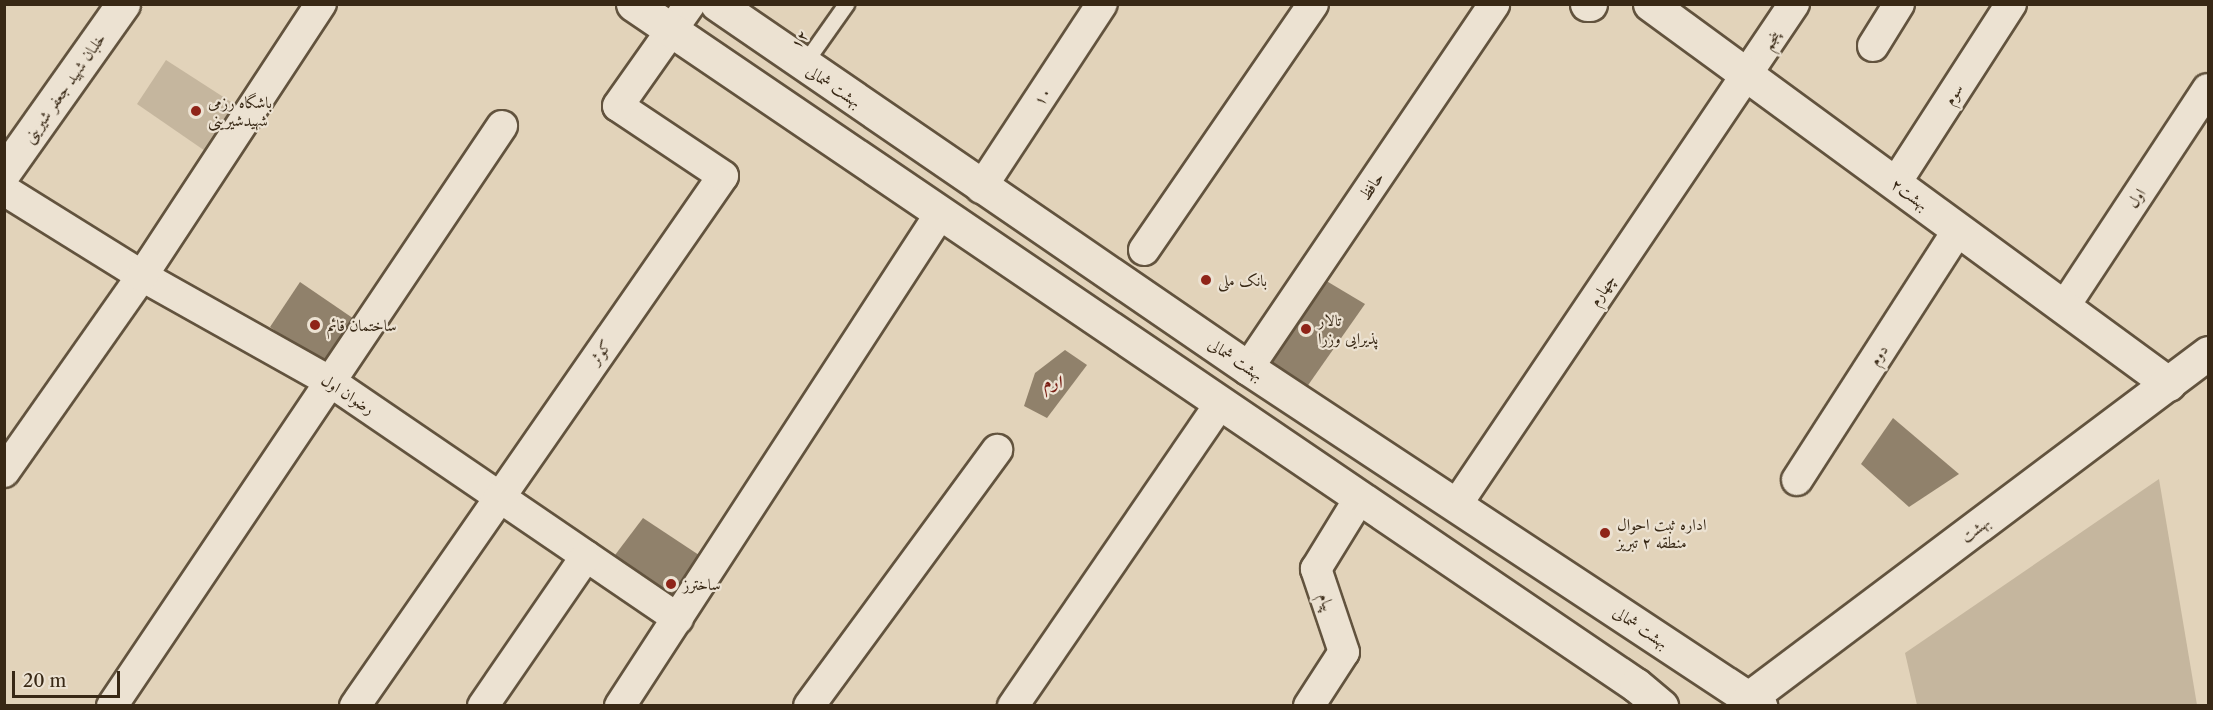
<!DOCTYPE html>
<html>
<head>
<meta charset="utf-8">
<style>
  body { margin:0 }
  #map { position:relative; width:2213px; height:710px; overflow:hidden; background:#e2d3ba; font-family:"Libre Caslon Text",Amiri,serif }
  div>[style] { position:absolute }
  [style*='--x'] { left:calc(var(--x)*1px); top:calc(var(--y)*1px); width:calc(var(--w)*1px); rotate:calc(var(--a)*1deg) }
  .green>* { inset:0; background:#c5b69e }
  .building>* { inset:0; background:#90816b }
  .roads { filter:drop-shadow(2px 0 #62533e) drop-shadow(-2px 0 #62533e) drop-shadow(0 2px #62533e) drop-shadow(0 -2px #62533e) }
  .service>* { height:15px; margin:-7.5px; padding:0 7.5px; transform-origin:7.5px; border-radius:7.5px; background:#ece2d2 }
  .minor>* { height:30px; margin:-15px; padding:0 15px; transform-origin:15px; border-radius:15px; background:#ece2d2 }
  .tertiary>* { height:33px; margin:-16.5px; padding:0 16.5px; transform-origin:16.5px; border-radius:16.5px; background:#ece2d2 }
  .secondary>* { height:33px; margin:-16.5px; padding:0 16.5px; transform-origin:16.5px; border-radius:16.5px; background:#ece2d2 }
  .dots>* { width:16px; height:16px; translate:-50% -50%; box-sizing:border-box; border:3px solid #ece2d2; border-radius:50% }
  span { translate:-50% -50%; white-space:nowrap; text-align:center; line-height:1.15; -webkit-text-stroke:4.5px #ece2d2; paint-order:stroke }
  .street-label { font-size:16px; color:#382815 }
  .poi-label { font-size:16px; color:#382815 }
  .left { translate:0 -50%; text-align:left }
  .neighbourhood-label { font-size:18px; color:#7a1f14; font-weight:700 }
  .frame { position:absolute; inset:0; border:6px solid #382815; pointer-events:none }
  .scale { position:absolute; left:12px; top:671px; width:108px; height:27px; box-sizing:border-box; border:3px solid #382815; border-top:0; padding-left:8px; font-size:18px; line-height:21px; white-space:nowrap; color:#382815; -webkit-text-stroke:4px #ece2d2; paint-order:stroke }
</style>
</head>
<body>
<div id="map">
  <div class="green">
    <i style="clip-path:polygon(166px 60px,256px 118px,224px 164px,137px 104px)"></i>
    <i style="clip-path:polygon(2159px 479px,2197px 705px,1917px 705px,1905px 653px)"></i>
  </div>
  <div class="building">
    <i style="clip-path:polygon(1308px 270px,1365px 304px,1304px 391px,1245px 353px)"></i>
    <i style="clip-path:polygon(300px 282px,360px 323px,330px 371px,270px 327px)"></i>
    <i style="clip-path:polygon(1065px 350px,1087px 365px,1047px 418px,1024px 406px,1035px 373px)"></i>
    <i style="clip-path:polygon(1893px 418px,1959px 474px,1909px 507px,1861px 464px)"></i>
    <i style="clip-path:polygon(643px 518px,708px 561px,680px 606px,612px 559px)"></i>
  </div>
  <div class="roads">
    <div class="service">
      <i style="--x:803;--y:65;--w:75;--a:-54.8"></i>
    </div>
    <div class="minor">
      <i style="--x:1873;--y:46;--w:49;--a:-58.2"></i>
      <i style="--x:1895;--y:184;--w:214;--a:-57.2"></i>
      <i style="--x:981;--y:188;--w:220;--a:-56.7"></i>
      <i style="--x:4;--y:190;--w:163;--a:31.9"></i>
      <i style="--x:142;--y:276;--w:217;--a:29.3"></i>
      <i style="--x:331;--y:382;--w:420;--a:34.3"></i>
      <i style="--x:1144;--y:250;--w:298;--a:-55.5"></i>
      <i style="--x:2064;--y:307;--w:261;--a:-56.6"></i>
      <i style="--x:1248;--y:368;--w:439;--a:-55.9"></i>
      <i style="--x:4;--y:472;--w:240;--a:-54.9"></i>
      <i style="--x:142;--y:276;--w:326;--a:-56.7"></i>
      <i style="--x:1797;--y:480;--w:297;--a:-57.2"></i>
      <i style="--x:1457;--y:504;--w:603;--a:-56.02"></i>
      <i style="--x:112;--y:706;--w:699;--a:-56.08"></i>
      <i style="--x:355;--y:706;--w:645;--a:-55.23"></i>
      <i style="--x:723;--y:176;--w:126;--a:-146.3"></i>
      <i style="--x:618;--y:106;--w:125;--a:-54.8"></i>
      <i style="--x:483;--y:706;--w:182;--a:-55.5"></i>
      <i style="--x:620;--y:706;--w:587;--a:-56.96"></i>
      <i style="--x:809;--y:706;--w:318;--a:-53.7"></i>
      <i style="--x:1013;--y:706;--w:366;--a:-55.6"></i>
      <i style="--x:1309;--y:706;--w:64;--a:-57.1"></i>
      <i style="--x:1344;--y:652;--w:88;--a:-108.6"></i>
      <i style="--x:1316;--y:569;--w:82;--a:-58.4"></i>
    </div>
    <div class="tertiary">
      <i style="--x:1587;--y:4;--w:3;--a:0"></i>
      <i style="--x:1650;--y:4;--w:643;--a:36.21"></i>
      <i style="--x:4;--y:172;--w:206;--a:-54.7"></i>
    </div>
    <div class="secondary">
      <i style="--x:633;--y:4;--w:1212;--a:34.18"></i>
      <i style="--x:1636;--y:685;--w:33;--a:40"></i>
      <i style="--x:717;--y:4;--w:644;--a:34.43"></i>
      <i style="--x:1248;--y:368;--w:614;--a:33.43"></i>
      <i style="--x:1744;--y:706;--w:9;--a:-58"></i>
      <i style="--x:1749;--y:698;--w:574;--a:-36.93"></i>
    </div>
  </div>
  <div class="dots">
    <i style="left:196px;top:111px;background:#8f2418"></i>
    <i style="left:1206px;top:280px;background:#8f2418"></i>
    <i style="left:315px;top:325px;background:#8f2418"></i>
    <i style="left:1306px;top:329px;background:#8f2418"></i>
    <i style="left:1605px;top:533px;background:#8f2418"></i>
    <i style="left:671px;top:584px;background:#8f2418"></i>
  </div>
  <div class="street-label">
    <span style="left:799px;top:39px;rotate:-54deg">۱۲</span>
    <span style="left:1771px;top:40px;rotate:-57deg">پنجم</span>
    <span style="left:834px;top:86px;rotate:34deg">بهشت شمالی</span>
    <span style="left:64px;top:88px;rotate:-55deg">خلبان شهید جعفر شیرینی</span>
    <span style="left:1953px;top:94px;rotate:-57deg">سوم</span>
    <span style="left:1042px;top:96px;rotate:-57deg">۱۰</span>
    <span style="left:1371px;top:186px;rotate:-56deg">حافظ</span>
    <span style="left:1910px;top:194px;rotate:36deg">بهشت۲</span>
    <span style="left:2136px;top:198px;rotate:-56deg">اول</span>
    <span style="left:1602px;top:290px;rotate:-56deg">چهارم</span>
    <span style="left:600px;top:352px;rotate:-55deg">کوثر</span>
    <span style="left:1878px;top:355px;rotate:-57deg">دوم</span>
    <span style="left:1236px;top:359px;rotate:34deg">بهشت شمالی</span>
    <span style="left:348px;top:394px;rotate:33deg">رضوان اول</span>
    <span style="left:1975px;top:529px;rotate:-37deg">بهشت</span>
    <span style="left:1327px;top:602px;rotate:71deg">پیام</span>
    <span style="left:1641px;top:627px;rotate:34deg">بهشت شمالی</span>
  </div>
  <div class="poi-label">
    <span class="left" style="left:208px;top:111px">باشگاه رزمی<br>شهیدشیرینی</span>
    <span class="left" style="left:1218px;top:280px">بانک ملی</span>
    <span class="left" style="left:1318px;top:329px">تالار<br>پذیرایی وزرا</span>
    <span class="left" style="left:327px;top:325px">ساختمان قائم</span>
    <span class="left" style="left:1617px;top:533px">اداره ثبت احوال<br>منطقه ۲ تبریز</span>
    <span class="left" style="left:683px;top:584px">ساخترز</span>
  </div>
  <div class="neighbourhood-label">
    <span style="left:1053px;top:382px">ارم</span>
  </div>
  <div class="frame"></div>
  <div class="scale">20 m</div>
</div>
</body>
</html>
